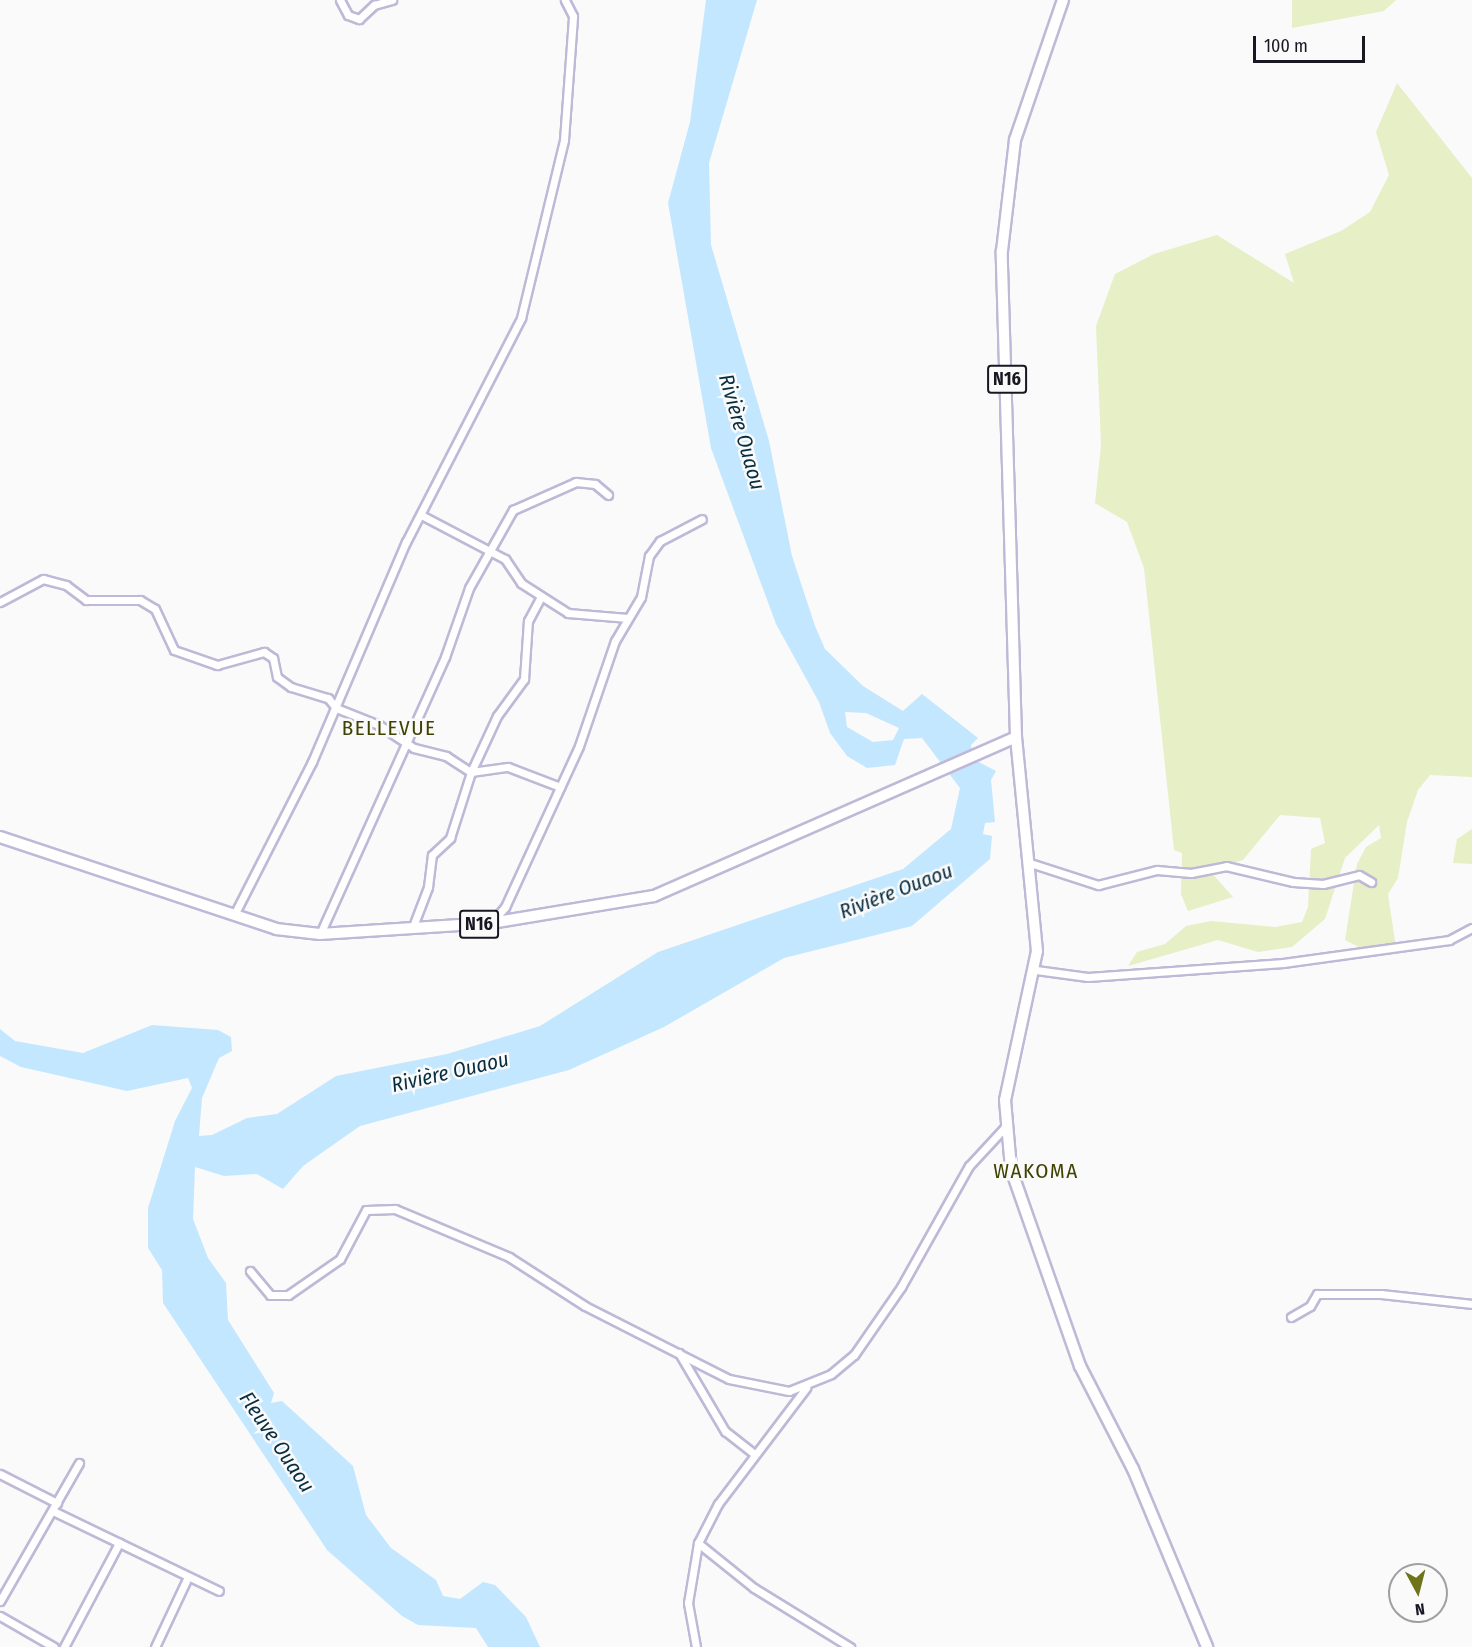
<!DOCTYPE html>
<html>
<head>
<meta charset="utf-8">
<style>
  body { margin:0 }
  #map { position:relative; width:1472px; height:1647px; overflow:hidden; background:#fafafa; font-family:"Fira Sans Condensed",sans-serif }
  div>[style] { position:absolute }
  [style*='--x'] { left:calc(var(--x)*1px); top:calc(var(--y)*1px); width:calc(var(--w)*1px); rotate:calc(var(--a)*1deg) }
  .green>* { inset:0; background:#e6efc6 }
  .water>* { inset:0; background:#c3e7fe }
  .roads { filter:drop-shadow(2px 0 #bfb8d6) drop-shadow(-2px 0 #bfb8d6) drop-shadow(0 2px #bfb8d6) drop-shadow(0 -2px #bfb8d6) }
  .street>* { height:7px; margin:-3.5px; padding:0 3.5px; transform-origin:3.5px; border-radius:3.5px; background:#fff }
  .primary>* { height:10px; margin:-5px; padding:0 5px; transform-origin:5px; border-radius:5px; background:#fff }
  span { translate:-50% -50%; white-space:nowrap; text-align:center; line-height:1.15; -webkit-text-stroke:5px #fafafa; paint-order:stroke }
  .shield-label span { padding:2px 4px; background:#fafafa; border:2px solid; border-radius:4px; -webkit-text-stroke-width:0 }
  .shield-label { font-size:18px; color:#1a1722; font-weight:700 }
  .water-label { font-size:21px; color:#072d41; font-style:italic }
  .neighbourhood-label { font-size:21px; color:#404202; letter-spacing:1.5px }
  .north { position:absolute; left:1388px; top:1563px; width:60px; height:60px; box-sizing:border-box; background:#fafafa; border:2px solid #a09fa4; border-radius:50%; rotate:173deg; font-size:16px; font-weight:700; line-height:24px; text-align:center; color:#1a1722 }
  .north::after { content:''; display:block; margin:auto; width:21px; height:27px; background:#6f731a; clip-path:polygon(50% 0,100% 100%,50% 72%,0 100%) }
  .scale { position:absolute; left:1253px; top:36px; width:112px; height:27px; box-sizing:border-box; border:3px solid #1a1722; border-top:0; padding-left:8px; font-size:18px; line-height:21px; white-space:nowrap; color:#1a1722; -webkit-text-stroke:4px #fafafa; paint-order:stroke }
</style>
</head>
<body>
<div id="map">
  <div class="green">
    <i style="clip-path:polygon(1292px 0,1396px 0,1384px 11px,1292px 28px)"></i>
    <i style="clip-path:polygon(1397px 83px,1472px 178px,1472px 777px,1430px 775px,1418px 790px,1407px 822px,1398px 878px,1388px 894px,1396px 948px,1359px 947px,1345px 940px,1357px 864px,1366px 847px,1381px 838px,1379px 825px,1345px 858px,1325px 919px,1292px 947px,1258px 952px,1218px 940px,1128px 966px,1137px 952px,1165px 944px,1186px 926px,1211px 921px,1275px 927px,1302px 922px,1308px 907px,1311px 849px,1325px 843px,1320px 818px,1280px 815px,1243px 860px,1210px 871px,1233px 897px,1188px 911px,1181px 894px,1182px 853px,1174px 850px,1144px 568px,1127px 522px,1095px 503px,1101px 445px,1096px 326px,1115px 274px,1154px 254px,1217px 235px,1294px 283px,1285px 254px,1341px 231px,1370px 212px,1389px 175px,1376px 132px)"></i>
    <i style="clip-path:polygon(1472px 829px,1472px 864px,1453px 863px,1457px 839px)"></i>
  </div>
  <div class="water">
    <i style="clip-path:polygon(evenodd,706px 0,757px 0,709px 163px,711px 245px,769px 441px,792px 556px,815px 626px,825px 649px,863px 686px,903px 711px,922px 694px,978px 738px,971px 745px,973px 759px,996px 771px,991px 780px,995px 822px,985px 823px,983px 834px,992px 836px,990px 859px,912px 926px,784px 958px,664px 1027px,569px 1070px,360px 1126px,303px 1166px,283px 1189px,257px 1174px,224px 1176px,195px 1167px,193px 1219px,208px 1258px,226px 1283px,228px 1320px,274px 1393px,271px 1403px,282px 1401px,353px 1466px,366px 1515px,391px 1548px,436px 1580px,443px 1596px,460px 1599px,483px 1582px,495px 1585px,526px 1617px,540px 1647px,488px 1647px,476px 1628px,418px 1625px,402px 1616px,327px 1550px,163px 1303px,162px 1270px,148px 1248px,148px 1208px,175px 1121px,192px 1088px,188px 1078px,127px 1091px,21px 1067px,0 1056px,0 1029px,15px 1041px,83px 1053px,152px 1025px,218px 1030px,231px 1037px,232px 1051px,219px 1058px,202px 1098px,199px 1136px,212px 1135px,247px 1118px,277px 1114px,336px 1076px,447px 1054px,540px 1026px,658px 952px,903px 869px,951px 829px,960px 788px,922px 738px,904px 739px,895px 765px,867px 768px,847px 756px,830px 733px,819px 702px,776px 624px,711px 448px,668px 203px,690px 122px,706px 0,845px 712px,866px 713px,899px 728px,893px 740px,873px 742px,847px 727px,845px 712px)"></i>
  </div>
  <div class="roads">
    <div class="street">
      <i style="--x:340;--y:0;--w:17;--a:62"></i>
      <i style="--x:348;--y:15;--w:12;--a:20"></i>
      <i style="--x:359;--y:19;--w:21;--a:-43"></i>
      <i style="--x:374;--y:5;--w:19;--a:-16"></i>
      <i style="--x:423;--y:516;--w:93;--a:27.7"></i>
      <i style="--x:505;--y:559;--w:29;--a:56"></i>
      <i style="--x:521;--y:583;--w:56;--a:32.6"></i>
      <i style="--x:568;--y:613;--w:60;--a:4.8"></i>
      <i style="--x:0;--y:602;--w:49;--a:-28.1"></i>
      <i style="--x:43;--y:579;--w:24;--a:15"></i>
      <i style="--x:66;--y:585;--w:25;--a:37"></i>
      <i style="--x:86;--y:600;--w:54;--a:0"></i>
      <i style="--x:140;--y:600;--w:17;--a:31"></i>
      <i style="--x:155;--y:609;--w:45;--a:65.1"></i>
      <i style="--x:174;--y:650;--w:46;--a:19.2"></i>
      <i style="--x:217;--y:665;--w:49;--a:-15.5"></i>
      <i style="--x:264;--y:652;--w:11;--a:34"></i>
      <i style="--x:273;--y:658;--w:19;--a:78"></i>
      <i style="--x:277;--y:677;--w:17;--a:36"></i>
      <i style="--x:291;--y:687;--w:39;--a:17"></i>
      <i style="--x:328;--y:698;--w:13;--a:51"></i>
      <i style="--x:336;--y:708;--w:46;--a:21.6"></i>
      <i style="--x:379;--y:725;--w:42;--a:33.3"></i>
      <i style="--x:414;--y:748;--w:33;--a:14"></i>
      <i style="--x:446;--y:756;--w:30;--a:33"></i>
      <i style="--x:471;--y:772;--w:37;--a:-8"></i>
      <i style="--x:508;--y:767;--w:56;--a:21"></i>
      <i style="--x:1027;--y:862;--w:75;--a:17.9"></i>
      <i style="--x:1098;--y:885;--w:61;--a:-14.3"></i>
      <i style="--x:1157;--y:870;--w:34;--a:5"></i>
      <i style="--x:1191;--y:873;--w:36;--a:-11"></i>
      <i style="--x:1226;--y:866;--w:69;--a:13.4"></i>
      <i style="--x:1293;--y:882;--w:30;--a:4"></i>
      <i style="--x:1323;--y:884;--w:37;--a:-14"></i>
      <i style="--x:1359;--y:875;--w:14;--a:30"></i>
      <i style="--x:234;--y:915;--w:172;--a:-63"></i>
      <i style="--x:312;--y:762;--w:239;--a:-66.9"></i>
      <i style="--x:406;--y:542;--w:252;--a:-62.8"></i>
      <i style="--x:521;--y:318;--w:183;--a:-76.4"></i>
      <i style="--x:564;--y:140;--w:124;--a:-85.8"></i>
      <i style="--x:573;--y:16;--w:18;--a:-117"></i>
      <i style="--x:492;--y:922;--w:20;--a:-49"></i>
      <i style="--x:505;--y:907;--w:177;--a:-65.3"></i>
      <i style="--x:579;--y:746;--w:111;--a:-71.1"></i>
      <i style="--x:615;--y:641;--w:51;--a:-59.4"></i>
      <i style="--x:641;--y:597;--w:42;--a:-79"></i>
      <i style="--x:649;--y:556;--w:19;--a:-54"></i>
      <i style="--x:660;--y:541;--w:47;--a:-27.6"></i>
      <i style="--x:412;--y:929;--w:45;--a:-69.1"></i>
      <i style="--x:428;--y:887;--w:32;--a:-83"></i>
      <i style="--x:432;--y:855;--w:25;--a:-43"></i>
      <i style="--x:450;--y:838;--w:69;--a:-72.3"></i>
      <i style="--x:471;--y:772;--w:62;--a:-65.1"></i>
      <i style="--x:497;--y:716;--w:46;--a:-53.9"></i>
      <i style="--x:524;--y:679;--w:58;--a:-86.1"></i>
      <i style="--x:528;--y:621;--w:27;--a:-62"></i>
      <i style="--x:320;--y:934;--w:304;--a:-65.7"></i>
      <i style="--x:445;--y:657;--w:73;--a:-70.8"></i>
      <i style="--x:469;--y:588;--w:90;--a:-60.6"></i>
      <i style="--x:513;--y:510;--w:69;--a:-24"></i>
      <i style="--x:576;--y:482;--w:19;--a:6"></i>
      <i style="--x:595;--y:484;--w:17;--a:40"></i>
      <i style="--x:1036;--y:970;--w:52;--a:7.7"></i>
      <i style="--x:1088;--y:977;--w:196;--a:-4.1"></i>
      <i style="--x:1283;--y:963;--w:168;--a:-7.9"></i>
      <i style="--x:1449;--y:940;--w:26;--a:-28"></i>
      <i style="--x:250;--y:1271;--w:31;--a:50"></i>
      <i style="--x:270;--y:1295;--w:18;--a:0"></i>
      <i style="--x:288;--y:1295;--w:63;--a:-34.7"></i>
      <i style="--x:340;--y:1259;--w:55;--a:-62"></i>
      <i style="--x:366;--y:1210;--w:29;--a:-2"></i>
      <i style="--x:395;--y:1209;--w:124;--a:22.8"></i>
      <i style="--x:509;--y:1257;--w:90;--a:32.8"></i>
      <i style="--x:585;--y:1306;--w:161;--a:26.9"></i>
      <i style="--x:729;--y:1379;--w:61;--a:11.3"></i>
      <i style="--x:789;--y:1391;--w:45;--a:-22"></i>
      <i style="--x:831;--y:1374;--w:30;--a:-40"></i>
      <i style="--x:854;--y:1355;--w:83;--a:-55.3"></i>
      <i style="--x:901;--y:1287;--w:139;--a:-60.7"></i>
      <i style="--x:969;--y:1166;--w:53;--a:-47.3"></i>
      <i style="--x:1291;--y:1317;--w:22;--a:-30"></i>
      <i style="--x:1310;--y:1306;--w:14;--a:-60"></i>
      <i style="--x:1317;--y:1294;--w:64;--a:0"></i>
      <i style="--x:1381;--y:1294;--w:92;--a:6.3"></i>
      <i style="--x:679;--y:1353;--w:91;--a:59.5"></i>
      <i style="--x:725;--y:1431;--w:36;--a:38"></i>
      <i style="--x:0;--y:1474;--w:64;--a:27"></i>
      <i style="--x:53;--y:1511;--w:184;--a:25.7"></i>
      <i style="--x:698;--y:1543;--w:72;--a:38.8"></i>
      <i style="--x:754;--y:1588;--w:113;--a:31.6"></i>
      <i style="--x:0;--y:1601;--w:159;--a:-60.2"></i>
      <i style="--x:0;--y:1616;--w:62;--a:29.9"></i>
      <i style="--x:64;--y:1647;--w:118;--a:-62.1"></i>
      <i style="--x:155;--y:1647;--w:77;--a:-64.8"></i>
      <i style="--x:696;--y:1647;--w:45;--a:-100.3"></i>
      <i style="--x:688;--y:1603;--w:61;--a:-80.5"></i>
      <i style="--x:698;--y:1543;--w:44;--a:-62.9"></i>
      <i style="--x:718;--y:1504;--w:146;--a:-52.8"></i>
    </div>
    <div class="primary">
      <i style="--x:1016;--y:737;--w:215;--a:84.4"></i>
      <i style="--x:1037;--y:951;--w:152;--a:102.1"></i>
      <i style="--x:1005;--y:1100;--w:69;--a:85"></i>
      <i style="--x:1011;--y:1169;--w:209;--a:70.7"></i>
      <i style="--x:1080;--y:1366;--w:116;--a:62.8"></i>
      <i style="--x:1133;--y:1469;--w:193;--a:67.4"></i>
      <i style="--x:0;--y:837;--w:291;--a:18.4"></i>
      <i style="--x:276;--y:929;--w:44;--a:6.5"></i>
      <i style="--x:320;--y:934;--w:171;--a:-3.7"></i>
      <i style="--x:491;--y:923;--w:165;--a:-9.4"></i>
      <i style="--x:654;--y:896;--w:395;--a:-23.7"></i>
      <i style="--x:1016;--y:737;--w:486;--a:-91.7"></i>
      <i style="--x:1002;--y:251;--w:112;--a:-83.3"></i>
      <i style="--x:1015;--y:140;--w:148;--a:-71.1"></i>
    </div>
  </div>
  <div class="shield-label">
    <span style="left:1007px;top:379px">N16</span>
    <span style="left:479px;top:924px">N16</span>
  </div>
  <div class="water-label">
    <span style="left:742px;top:432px;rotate:74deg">Rivière Ouaou</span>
    <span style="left:896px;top:891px;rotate:-21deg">Rivière Ouaou</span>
    <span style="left:450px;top:1072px;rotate:-13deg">Rivière Ouaou</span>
    <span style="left:277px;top:1442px;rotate:56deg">Fleuve Ouaou</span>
  </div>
  <div class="neighbourhood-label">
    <span style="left:389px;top:728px">BELLEVUE</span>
    <span style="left:1036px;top:1171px">WAKOMA</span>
  </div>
  <div class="north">N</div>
  <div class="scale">100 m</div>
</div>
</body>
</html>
